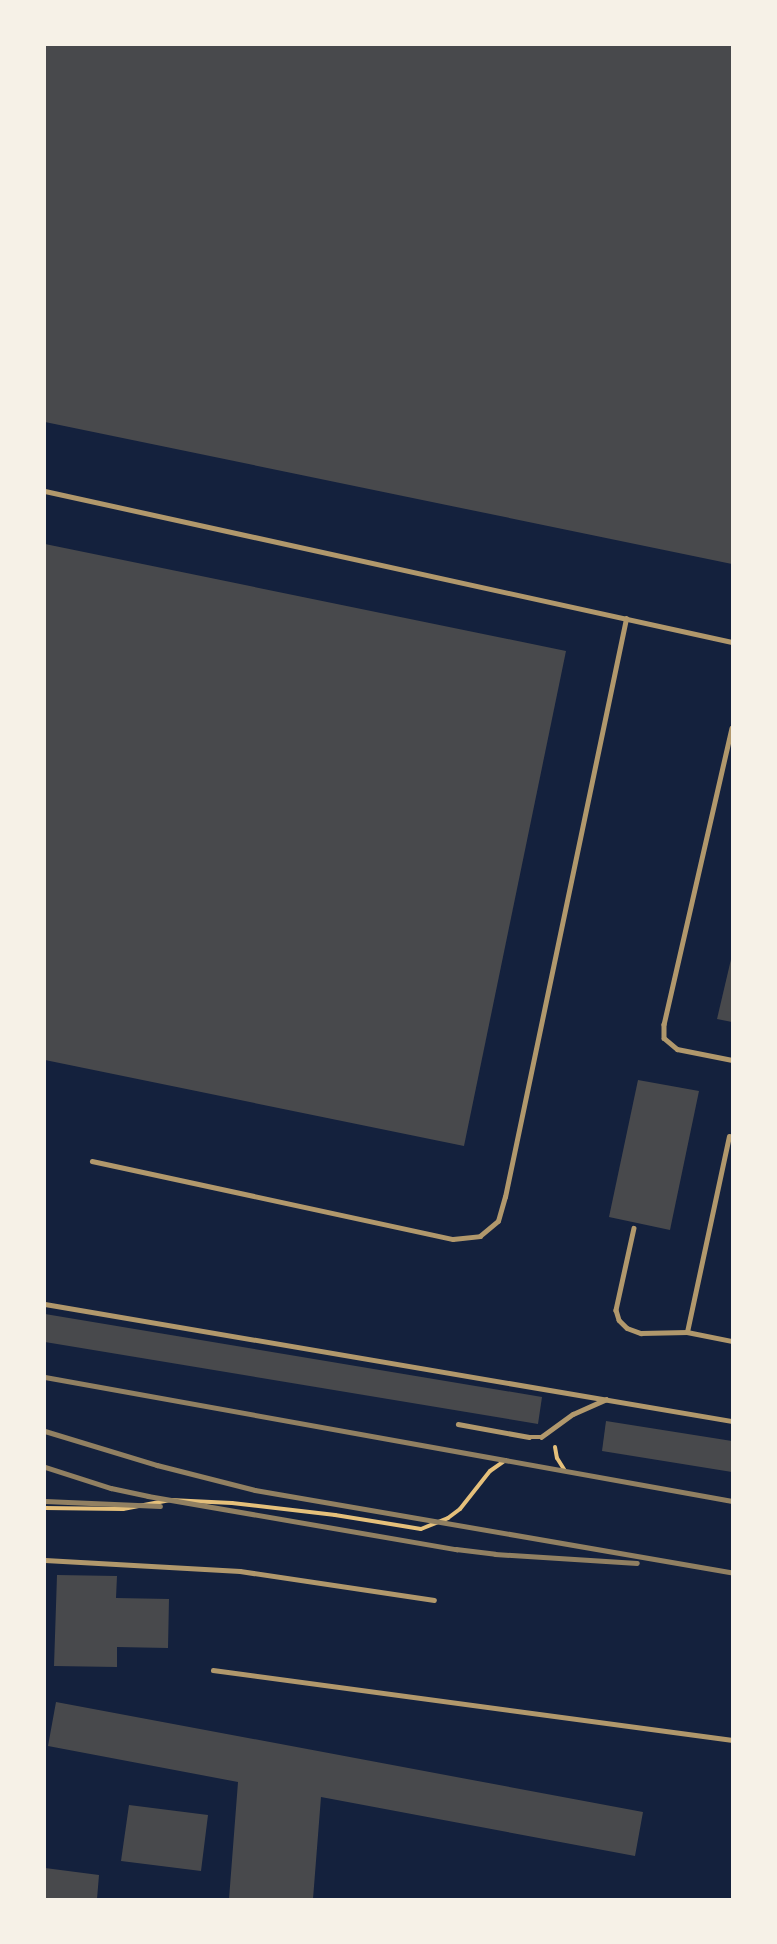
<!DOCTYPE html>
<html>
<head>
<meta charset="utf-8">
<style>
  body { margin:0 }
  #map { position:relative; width:777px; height:1944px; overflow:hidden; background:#14213d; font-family:Raleway,sans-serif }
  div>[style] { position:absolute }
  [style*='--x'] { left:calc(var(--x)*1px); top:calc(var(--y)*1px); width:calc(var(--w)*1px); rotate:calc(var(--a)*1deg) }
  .building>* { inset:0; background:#48494c }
  .path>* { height:4px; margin:-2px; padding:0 2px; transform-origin:2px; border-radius:2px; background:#e5c07b }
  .service>* { height:4.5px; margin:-2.25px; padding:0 2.25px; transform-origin:2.25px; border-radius:2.25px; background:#b1986c }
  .rail>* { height:4.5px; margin:-2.25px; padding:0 2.25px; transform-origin:2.25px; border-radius:2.25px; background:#918062 }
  span { translate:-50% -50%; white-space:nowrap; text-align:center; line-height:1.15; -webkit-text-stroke:4.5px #f6f1e7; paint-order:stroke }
  .frame { position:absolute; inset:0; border:46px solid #f6f1e7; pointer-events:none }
</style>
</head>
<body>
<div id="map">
  <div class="building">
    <i style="clip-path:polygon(45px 45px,732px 45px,732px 564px,45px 422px)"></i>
    <i style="clip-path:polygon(45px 544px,566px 651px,464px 1146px,45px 1060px)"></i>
    <i style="clip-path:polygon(732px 955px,732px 1022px,717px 1019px)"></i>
    <i style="clip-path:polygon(638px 1080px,699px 1091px,670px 1230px,609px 1217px)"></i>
    <i style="clip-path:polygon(45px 1314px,542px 1397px,538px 1424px,45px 1342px)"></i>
    <i style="clip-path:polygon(606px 1421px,732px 1441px,732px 1472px,602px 1451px)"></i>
    <i style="clip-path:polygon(57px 1575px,117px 1576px,116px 1598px,169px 1599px,168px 1648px,117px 1647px,117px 1667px,54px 1666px)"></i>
    <i style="clip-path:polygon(56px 1702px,643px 1812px,635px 1856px,321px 1797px,313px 1899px,229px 1899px,238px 1782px,48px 1746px)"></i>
    <i style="clip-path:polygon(129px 1805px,208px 1815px,201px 1871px,121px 1861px)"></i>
    <i style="clip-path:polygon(45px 1868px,99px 1875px,97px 1899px,45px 1899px)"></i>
  </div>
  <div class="path">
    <i style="--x:555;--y:1447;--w:11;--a:80"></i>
    <i style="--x:557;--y:1458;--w:15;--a:58"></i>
    <i style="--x:45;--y:1508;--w:78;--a:0.7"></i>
    <i style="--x:123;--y:1509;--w:48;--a:-10.8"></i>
    <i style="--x:170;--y:1500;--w:62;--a:2.8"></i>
    <i style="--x:232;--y:1503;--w:104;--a:6.6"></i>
    <i style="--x:335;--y:1515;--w:87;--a:9.2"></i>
    <i style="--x:421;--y:1529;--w:29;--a:-22"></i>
    <i style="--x:448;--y:1518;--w:15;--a:-37"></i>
    <i style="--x:460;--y:1509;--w:48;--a:-51.7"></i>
    <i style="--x:490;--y:1471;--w:19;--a:-35"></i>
  </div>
  <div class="service">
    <i style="--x:45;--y:491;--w:703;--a:12.4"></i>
    <i style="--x:732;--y:728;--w:304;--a:102.9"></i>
    <i style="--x:664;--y:1024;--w:14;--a:90"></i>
    <i style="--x:664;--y:1038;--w:17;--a:40"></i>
    <i style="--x:677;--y:1049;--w:56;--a:11.3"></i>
    <i style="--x:92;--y:1161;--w:369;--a:12.2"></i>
    <i style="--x:453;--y:1239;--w:27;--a:-6"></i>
    <i style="--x:480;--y:1236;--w:23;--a:-40"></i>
    <i style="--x:498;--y:1221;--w:25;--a:-74"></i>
    <i style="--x:505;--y:1197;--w:591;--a:-78.18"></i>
    <i style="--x:634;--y:1228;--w:84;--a:102.4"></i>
    <i style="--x:616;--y:1310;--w:10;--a:73"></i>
    <i style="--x:619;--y:1320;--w:11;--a:45"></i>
    <i style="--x:627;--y:1328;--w:15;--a:20"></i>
    <i style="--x:641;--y:1333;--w:46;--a:-1.2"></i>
    <i style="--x:687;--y:1332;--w:46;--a:11.3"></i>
    <i style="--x:45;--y:1304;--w:697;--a:9.67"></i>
    <i style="--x:687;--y:1332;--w:200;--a:-77.9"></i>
    <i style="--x:458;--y:1424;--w:72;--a:10.4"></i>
    <i style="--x:529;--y:1437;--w:12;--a:0"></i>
    <i style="--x:541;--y:1437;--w:39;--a:-36"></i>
    <i style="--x:573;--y:1414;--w:36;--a:-24"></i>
    <i style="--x:45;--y:1560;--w:195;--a:3.2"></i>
    <i style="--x:240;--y:1571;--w:196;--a:8.5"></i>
    <i style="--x:213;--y:1670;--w:524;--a:7.68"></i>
  </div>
  <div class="rail">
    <i style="--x:45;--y:1377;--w:698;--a:10.23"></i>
    <i style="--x:45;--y:1431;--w:117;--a:16.9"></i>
    <i style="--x:157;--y:1465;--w:101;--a:14.3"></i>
    <i style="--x:255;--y:1490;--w:484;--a:9.8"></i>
    <i style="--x:45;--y:1467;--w:69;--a:17.7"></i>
    <i style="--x:111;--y:1488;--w:38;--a:12"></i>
    <i style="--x:148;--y:1496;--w:313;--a:9.8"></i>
    <i style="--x:456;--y:1549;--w:39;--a:7"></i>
    <i style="--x:495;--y:1554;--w:142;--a:3.6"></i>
    <i style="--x:45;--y:1501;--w:115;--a:2.5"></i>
  </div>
  <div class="frame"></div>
</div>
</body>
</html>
